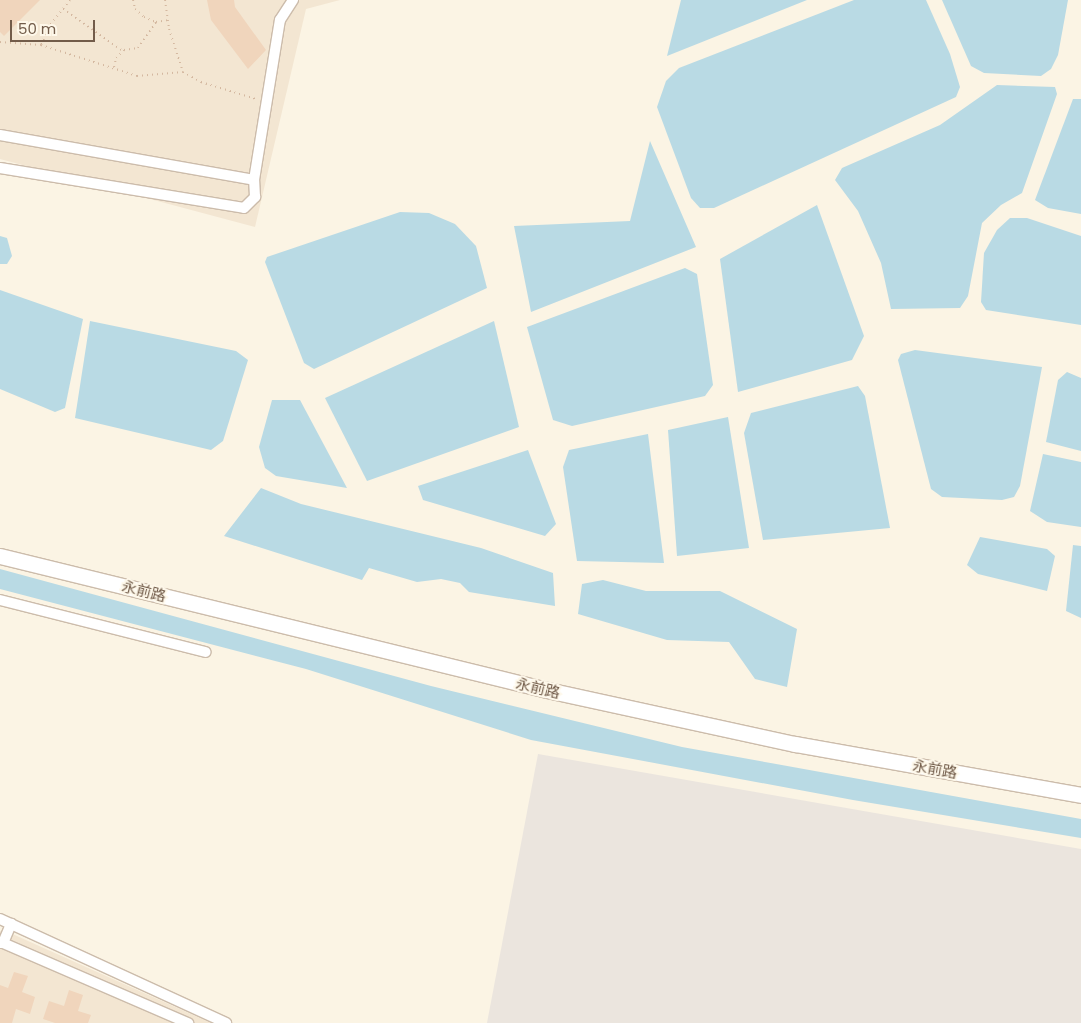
<!DOCTYPE html>
<html>
<head>
<meta charset="utf-8">
<style>
  body { margin:0 }
  #map { position:relative; width:1081px; height:1023px; overflow:hidden; background:#fbf4e4; font-family:Poppins,"Noto Sans SC",sans-serif }
  div>[style] { position:absolute }
  [style*='--x'] { left:calc(var(--x)*1px); top:calc(var(--y)*1px); width:calc(var(--w)*1px); rotate:calc(var(--a)*1deg) }
  .residential>* { inset:0; background:#f3e6d2 }
  .industrial>* { inset:0; background:#ebe5de }
  .water>* { inset:0; background:#b9dae4 }
  .building>* { inset:0; background:#f0d5bc }
  .path>* { height:2px; margin-top:-1px; transform-origin:0; background:repeating-linear-gradient(90deg,#d4b8a0 0 1px,transparent 0 5px) }
  .roads { filter:drop-shadow(1px 0 #ccbcab) drop-shadow(-1px 0 #ccbcab) drop-shadow(0 1px #ccbcab) drop-shadow(0 -1px #ccbcab) }
  .street>* { height:10px; margin:-5px; padding:0 5px; transform-origin:5px; border-radius:5px; background:#fff }
  .secondary>* { height:15px; margin:-7.5px; padding:0 7.5px; transform-origin:7.5px; border-radius:7.5px; background:#fff }
  span { translate:-50% -50%; white-space:nowrap; text-align:center; line-height:1.15; -webkit-text-stroke:4px #fef8ea; paint-order:stroke }
  .street-label { font-size:15px; color:#725c4a }
  .scale { position:absolute; left:10px; top:20px; width:85px; height:22px; box-sizing:border-box; border:2px solid #725c4a; border-top:0; padding-left:6px; font-size:15px; line-height:18px; white-space:nowrap; color:#725c4a; -webkit-text-stroke:4px #fef8ea; paint-order:stroke }
</style>
</head>
<body>
<div id="map">
  <div class="residential">
    <i style="clip-path:polygon(0 0,340px 0,306px 9px,255px 227px,0 159px)"></i>
    <i style="clip-path:polygon(0 931px,8px 932px,211px 1023px,0 1023px)"></i>
  </div>
  <div class="industrial">
    <i style="clip-path:polygon(538px 754px,1081px 849px,1081px 1023px,487px 1023px)"></i>
  </div>
  <div class="water">
    <i style="clip-path:polygon(681px 0,807px 0,667px 56px)"></i>
    <i style="clip-path:polygon(854px 0,926px 0,950px 54px,960px 87px,956px 97px,714px 208px,700px 208px,691px 198px,657px 107px,666px 81px,679px 68px)"></i>
    <i style="clip-path:polygon(942px 0,1068px 0,1058px 55px,1051px 69px,1041px 76px,984px 73px,971px 66px)"></i>
    <i style="clip-path:polygon(997px 85px,1055px 87px,1057px 94px,1022px 193px,1001px 205px,982px 223px,968px 296px,960px 308px,891px 309px,881px 263px,858px 211px,835px 180px,842px 168px,940px 125px)"></i>
    <i style="clip-path:polygon(1073px 99px,1081px 99px,1081px 214px,1048px 208px,1035px 200px)"></i>
    <i style="clip-path:polygon(650px 141px,696px 247px,531px 312px,514px 226px,630px 221px)"></i>
    <i style="clip-path:polygon(817px 205px,864px 336px,852px 360px,738px 392px,720px 259px)"></i>
    <i style="clip-path:polygon(400px 212px,429px 213px,455px 224px,476px 246px,487px 288px,314px 369px,304px 363px,265px 262px,267px 257px)"></i>
    <i style="clip-path:polygon(1010px 218px,1027px 218px,1081px 236px,1081px 325px,986px 310px,981px 302px,984px 253px,997px 230px)"></i>
    <i style="clip-path:polygon(0 236px,7px 238px,12px 256px,7px 264px,0 264px)"></i>
    <i style="clip-path:polygon(685px 268px,697px 274px,713px 385px,705px 396px,572px 426px,553px 420px,527px 327px)"></i>
    <i style="clip-path:polygon(0 290px,83px 319px,65px 408px,55px 412px,0 389px)"></i>
    <i style="clip-path:polygon(90px 321px,236px 351px,248px 360px,223px 441px,211px 450px,75px 418px)"></i>
    <i style="clip-path:polygon(494px 321px,519px 427px,367px 481px,325px 398px)"></i>
    <i style="clip-path:polygon(915px 350px,1042px 367px,1020px 486px,1014px 497px,1002px 500px,942px 497px,931px 489px,898px 360px,901px 354px)"></i>
    <i style="clip-path:polygon(1067px 372px,1081px 378px,1081px 451px,1046px 442px,1058px 380px)"></i>
    <i style="clip-path:polygon(858px 386px,865px 396px,890px 528px,763px 540px,744px 433px,751px 413px)"></i>
    <i style="clip-path:polygon(272px 400px,300px 400px,347px 488px,276px 476px,265px 468px,259px 447px)"></i>
    <i style="clip-path:polygon(728px 417px,749px 548px,677px 556px,668px 430px)"></i>
    <i style="clip-path:polygon(648px 434px,664px 563px,577px 561px,563px 467px,569px 450px)"></i>
    <i style="clip-path:polygon(528px 450px,556px 524px,545px 536px,423px 500px,418px 486px)"></i>
    <i style="clip-path:polygon(1043px 454px,1081px 462px,1081px 527px,1047px 522px,1030px 511px)"></i>
    <i style="clip-path:polygon(261px 488px,301px 504px,481px 548px,553px 573px,555px 606px,469px 592px,460px 583px,441px 579px,417px 582px,369px 568px,362px 580px,224px 536px)"></i>
    <i style="clip-path:polygon(980px 537px,1047px 549px,1055px 556px,1047px 591px,978px 574px,967px 565px)"></i>
    <i style="clip-path:polygon(1073px 545px,1081px 546px,1081px 618px,1066px 611px)"></i>
    <i style="clip-path:polygon(0 569px,431px 686px,682px 747px,1081px 819px,1081px 838px,853px 800px,531px 740px,306px 669px,0 589px)"></i>
    <i style="clip-path:polygon(603px 580px,646px 591px,720px 591px,797px 629px,787px 687px,755px 679px,729px 642px,667px 640px,578px 614px,582px 584px)"></i>
  </div>
  <div class="building">
    <i style="clip-path:polygon(0 0,40px 0,4px 36px,0 32px)"></i>
    <i style="clip-path:polygon(207px 0,234px 0,235px 7px,266px 50px,248px 69px,211px 20px)"></i>
    <i style="clip-path:polygon(14px 972px,28px 976px,22px 992px,35px 997px,30px 1014px,16px 1009px,12px 1023px,0 1023px,0 985px,8px 988px)"></i>
    <i style="clip-path:polygon(69px 990px,83px 995px,78px 1011px,91px 1015px,88px 1023px,55px 1023px,43px 1019px,49px 1001px,64px 1006px)"></i>
  </div>
  <div class="path">
    <i style="--x:70;--y:0;--w:32;--a:129"></i>
    <i style="--x:50;--y:25;--w:22;--a:114"></i>
    <i style="--x:41;--y:45;--w:101;--a:17.9"></i>
    <i style="--x:137;--y:76;--w:46;--a:-5"></i>
    <i style="--x:133;--y:0;--w:9;--a:77"></i>
    <i style="--x:135;--y:9;--w:12;--a:42"></i>
    <i style="--x:144;--y:17;--w:13;--a:23"></i>
    <i style="--x:156;--y:22;--w:12;--a:-9"></i>
    <i style="--x:165;--y:0;--w:29;--a:82"></i>
    <i style="--x:169;--y:29;--w:45;--a:72"></i>
    <i style="--x:183;--y:72;--w:21;--a:29"></i>
    <i style="--x:201;--y:82;--w:58;--a:17.2"></i>
    <i style="--x:63;--y:9;--w:73;--a:35"></i>
    <i style="--x:0;--y:42;--w:41;--a:4.2"></i>
    <i style="--x:114;--y:67;--w:9;--a:-77"></i>
    <i style="--x:116;--y:58;--w:11;--a:-45"></i>
    <i style="--x:124;--y:50;--w:14;--a:-8"></i>
    <i style="--x:138;--y:48;--w:32;--a:-55"></i>
  </div>
  <div class="roads">
    <div class="street">
      <i style="--x:0;--y:135;--w:258;--a:10"></i>
      <i style="--x:0;--y:168;--w:247;--a:9.3"></i>
      <i style="--x:244;--y:208;--w:16;--a:-45"></i>
      <i style="--x:255;--y:197;--w:17;--a:-93"></i>
      <i style="--x:254;--y:180;--w:162;--a:-80.8"></i>
      <i style="--x:280;--y:20;--w:24;--a:-57"></i>
      <i style="--x:0;--y:600;--w:212;--a:14.2"></i>
      <i style="--x:0;--y:919;--w:249;--a:24.7"></i>
      <i style="--x:0;--y:943;--w:3;--a:0"></i>
      <i style="--x:3;--y:943;--w:21;--a:-67"></i>
      <i style="--x:3;--y:943;--w:202;--a:23.4"></i>
    </div>
    <div class="secondary">
      <i style="--x:0;--y:556;--w:563;--a:13.76"></i>
      <i style="--x:547;--y:690;--w:254;--a:12.3"></i>
      <i style="--x:795;--y:744;--w:291;--a:10.1"></i>
    </div>
  </div>
  <div class="street-label">
    <span style="left:144px;top:591px;rotate:14deg">永前路</span>
    <span style="left:538px;top:688px;rotate:13deg">永前路</span>
    <span style="left:935px;top:769px;rotate:10deg">永前路</span>
  </div>
  <div class="scale">50 m</div>
</div>
</body>
</html>
